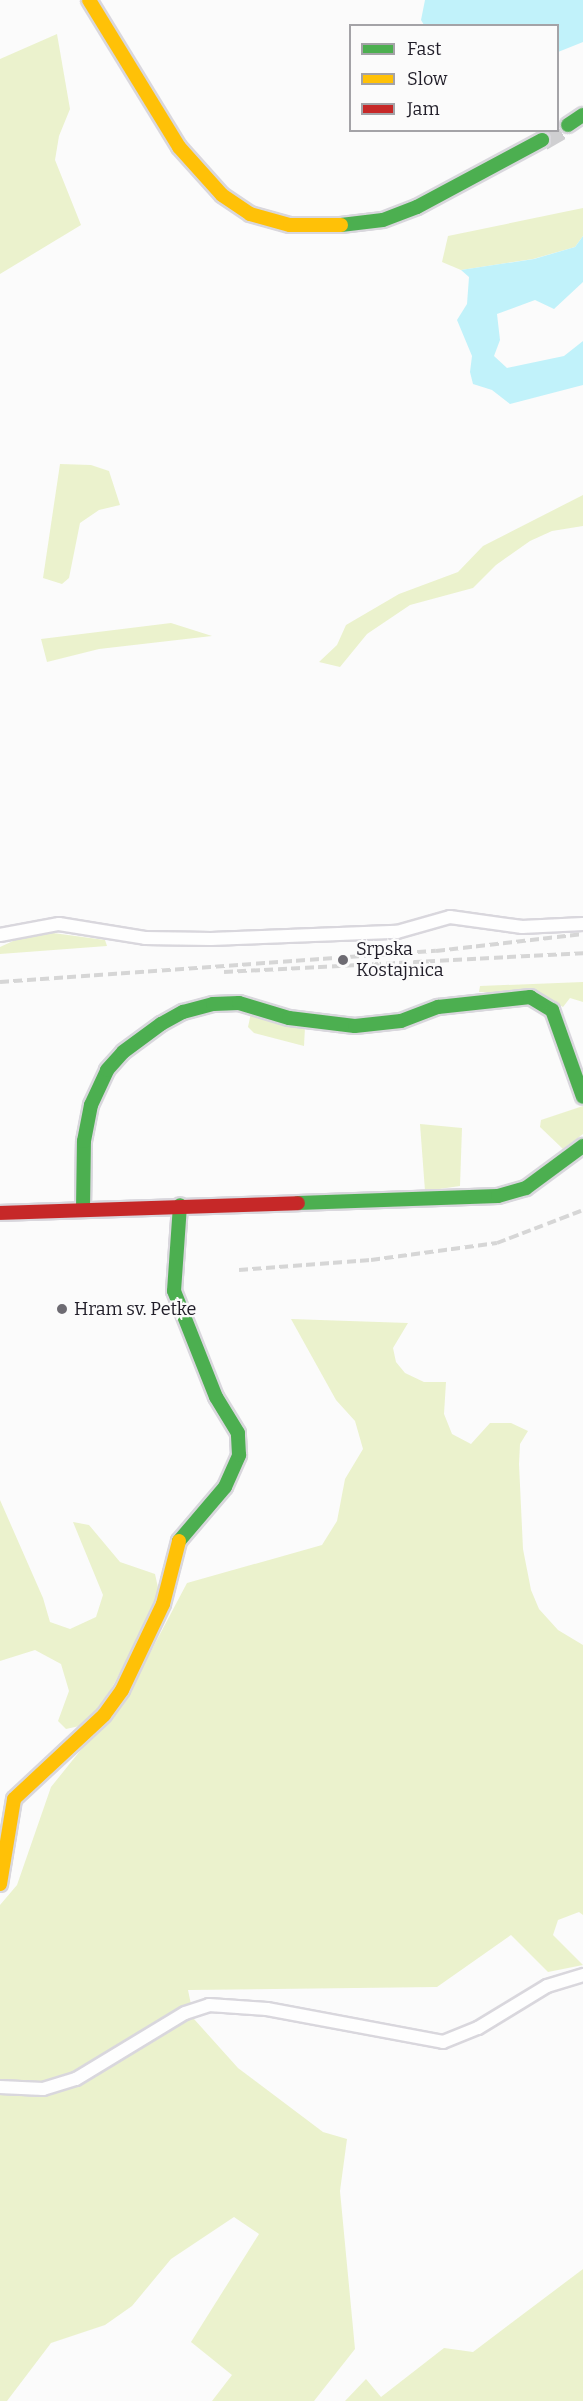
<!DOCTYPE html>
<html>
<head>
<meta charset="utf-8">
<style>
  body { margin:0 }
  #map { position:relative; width:583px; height:2401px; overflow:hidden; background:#fbfbfb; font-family:Bitter,serif }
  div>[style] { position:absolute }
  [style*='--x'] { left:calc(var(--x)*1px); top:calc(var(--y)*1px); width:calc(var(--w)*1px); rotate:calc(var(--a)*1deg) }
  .green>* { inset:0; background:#ebf2cd }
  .water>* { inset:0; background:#c1f2fa }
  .highway-tunnel>* { height:21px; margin-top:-10.5px; transform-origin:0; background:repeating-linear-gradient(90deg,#cfcfd1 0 21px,transparent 0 31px) }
  .roads { filter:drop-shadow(2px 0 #d9d7dd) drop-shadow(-2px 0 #d9d7dd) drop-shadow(0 2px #d9d7dd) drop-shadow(0 -2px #d9d7dd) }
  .street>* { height:12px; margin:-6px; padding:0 6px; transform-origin:6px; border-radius:6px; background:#fefefe }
  .fast>* { height:14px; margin:-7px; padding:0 7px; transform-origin:7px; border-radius:7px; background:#4caf50 }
  .slow>* { height:14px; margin:-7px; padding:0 7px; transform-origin:7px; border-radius:7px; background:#ffc107 }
  .jam>* { height:14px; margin:-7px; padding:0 7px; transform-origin:7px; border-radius:7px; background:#c62828 }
  .rail>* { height:4px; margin-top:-2px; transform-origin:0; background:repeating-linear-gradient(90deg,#d6d6d6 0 9px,transparent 0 13.5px) }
  .dots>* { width:16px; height:16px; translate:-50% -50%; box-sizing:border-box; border:3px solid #fbfbfb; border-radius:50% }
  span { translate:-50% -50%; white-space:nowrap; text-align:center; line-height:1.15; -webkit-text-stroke:4.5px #fbfbfb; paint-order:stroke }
  .poi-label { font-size:18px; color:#211e29 }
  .left { translate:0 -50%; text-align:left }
  .legend { position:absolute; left:349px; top:24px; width:210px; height:108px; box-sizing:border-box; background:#fbfbfb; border:2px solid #a4a3a7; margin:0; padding:8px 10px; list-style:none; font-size:18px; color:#211e29 }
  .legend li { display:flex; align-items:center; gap:12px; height:30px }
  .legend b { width:30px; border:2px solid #a4a3a7 }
</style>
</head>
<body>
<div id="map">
  <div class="green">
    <i style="clip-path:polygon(57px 34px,70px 109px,59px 136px,55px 160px,81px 225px,0 274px,0 59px)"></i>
    <i style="clip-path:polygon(583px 208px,583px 236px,575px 247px,533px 259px,461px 270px,442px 262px,448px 236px)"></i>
    <i style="clip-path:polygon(60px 464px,91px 465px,109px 471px,120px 505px,99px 510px,80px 523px,69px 578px,62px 584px,43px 578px)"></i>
    <i style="clip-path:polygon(583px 495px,583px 526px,552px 531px,530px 541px,496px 565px,473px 588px,410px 605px,367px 634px,340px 667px,319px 662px,337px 645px,346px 625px,399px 594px,458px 572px,483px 546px)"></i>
    <i style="clip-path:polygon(171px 623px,212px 636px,99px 649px,47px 662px,41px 639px)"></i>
    <i style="clip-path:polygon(53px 933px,105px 940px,107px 946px,0 954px,0 947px,24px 936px)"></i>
    <i style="clip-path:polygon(583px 982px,583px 1002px,570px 998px,563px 1007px,533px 992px,479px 992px,480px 986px)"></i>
    <i style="clip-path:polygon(251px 1013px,305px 1027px,304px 1046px,254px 1033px,248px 1027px)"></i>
    <i style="clip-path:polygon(583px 1106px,583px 1134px,563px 1149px,540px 1127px,541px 1120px)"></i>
    <i style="clip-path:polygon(420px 1124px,462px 1128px,460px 1186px,425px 1191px)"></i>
    <i style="clip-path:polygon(291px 1319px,408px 1323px,393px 1348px,396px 1362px,405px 1373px,424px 1382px,446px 1382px,444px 1414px,452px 1434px,471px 1444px,490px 1423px,511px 1423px,528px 1431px,520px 1444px,519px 1464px,523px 1549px,531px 1590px,539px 1609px,558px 1630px,583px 1645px,583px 1915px,579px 1912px,558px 1920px,553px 1935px,583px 1965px,548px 1972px,511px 1935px,437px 1987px,188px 1990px,194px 2019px,238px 2068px,323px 2132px,347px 2139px,340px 2191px,355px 2349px,314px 2401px,212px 2401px,232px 2375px,191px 2342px,259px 2234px,234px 2217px,171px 2259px,132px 2306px,105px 2325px,51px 2343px,7px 2401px,0 2401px,0 1905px,17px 1885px,51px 1787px,133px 1685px,187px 1583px,322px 1545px,337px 1521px,345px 1479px,363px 1449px,355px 1421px,336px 1400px)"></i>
    <i style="clip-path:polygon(0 1500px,43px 1598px,50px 1622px,70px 1629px,96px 1617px,103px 1595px,73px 1522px,89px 1525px,120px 1562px,155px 1574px,159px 1592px,154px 1609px,108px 1695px,84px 1725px,66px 1729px,58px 1721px,69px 1691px,61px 1664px,35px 1650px,0 1661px)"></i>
    <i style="clip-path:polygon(583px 2269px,583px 2401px,345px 2401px,366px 2379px,381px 2397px,444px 2348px,473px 2352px)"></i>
  </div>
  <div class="water">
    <i style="clip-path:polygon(425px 0,583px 0,583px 42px,558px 52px,558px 26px,424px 25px,421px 20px)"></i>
    <i style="clip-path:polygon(583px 236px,583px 282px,554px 309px,535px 300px,497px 314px,500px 340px,494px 356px,507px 368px,564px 356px,583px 341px,583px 385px,510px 404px,492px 390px,473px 384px,470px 372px,472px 356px,457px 320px,467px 304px,469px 277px,461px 270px,534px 259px,575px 247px)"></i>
  </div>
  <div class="highway-tunnel">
    <i style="--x:542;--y:140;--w:30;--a:-30"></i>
  </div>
  <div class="roads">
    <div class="street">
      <i style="--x:0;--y:935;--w:60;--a:-10.6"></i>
      <i style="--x:59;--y:924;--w:87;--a:9.2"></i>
      <i style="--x:145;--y:938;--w:66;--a:0.9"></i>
      <i style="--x:211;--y:939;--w:186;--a:-2.2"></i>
      <i style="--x:397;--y:932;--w:55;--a:-15.8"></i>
      <i style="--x:450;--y:917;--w:73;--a:7.9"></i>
      <i style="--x:522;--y:927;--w:61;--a:-2.8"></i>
      <i style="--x:0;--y:2087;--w:43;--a:2.7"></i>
      <i style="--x:43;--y:2089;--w:34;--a:-17"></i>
      <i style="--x:76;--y:2079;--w:127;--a:-31.2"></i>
      <i style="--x:185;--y:2013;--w:25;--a:-18"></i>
      <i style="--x:209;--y:2005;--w:58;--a:3.9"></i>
      <i style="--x:267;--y:2009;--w:179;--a:10.6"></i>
      <i style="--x:443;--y:2042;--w:38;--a:-22"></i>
      <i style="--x:478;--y:2028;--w:81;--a:-31.3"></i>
      <i style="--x:547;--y:1986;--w:38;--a:-17"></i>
    </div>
    <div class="fast">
      <i style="--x:568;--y:125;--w:18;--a:-34"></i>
      <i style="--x:341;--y:225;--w:42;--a:-6.8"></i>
      <i style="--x:383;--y:220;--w:36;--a:-21"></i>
      <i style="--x:417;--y:207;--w:142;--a:-28.2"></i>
      <i style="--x:298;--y:1203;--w:200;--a:-2"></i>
      <i style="--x:498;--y:1196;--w:29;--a:-16"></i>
      <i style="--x:526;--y:1188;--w:71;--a:-36.4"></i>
      <i style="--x:83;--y:1209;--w:68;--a:-89.2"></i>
      <i style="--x:84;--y:1141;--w:37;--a:-79"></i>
      <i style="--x:91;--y:1105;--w:38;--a:-65"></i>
      <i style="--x:107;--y:1070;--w:24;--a:-48"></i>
      <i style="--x:123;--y:1052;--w:47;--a:-36.4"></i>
      <i style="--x:161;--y:1024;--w:25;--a:-29"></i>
      <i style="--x:183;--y:1012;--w:31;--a:-15"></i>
      <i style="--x:213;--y:1004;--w:26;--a:-2"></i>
      <i style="--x:239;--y:1003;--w:52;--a:16.7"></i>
      <i style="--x:289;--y:1018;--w:66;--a:6.9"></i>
      <i style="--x:355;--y:1026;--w:46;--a:-6.2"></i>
      <i style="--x:401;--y:1021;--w:40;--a:-21"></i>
      <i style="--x:438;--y:1007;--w:93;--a:-6.2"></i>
      <i style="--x:530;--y:997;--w:26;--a:31"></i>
      <i style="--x:552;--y:1010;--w:92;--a:70.4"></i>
      <i style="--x:179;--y:1541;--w:71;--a:-49.6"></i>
      <i style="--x:225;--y:1487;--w:35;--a:-66"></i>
      <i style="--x:239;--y:1455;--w:22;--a:-93"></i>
      <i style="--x:238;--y:1433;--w:42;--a:-121.4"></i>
      <i style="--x:216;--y:1397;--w:114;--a:-111.6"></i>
      <i style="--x:174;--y:1291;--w:86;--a:-86"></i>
    </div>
    <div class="slow">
      <i style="--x:89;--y:0;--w:172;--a:58.5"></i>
      <i style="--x:179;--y:147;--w:64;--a:48.1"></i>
      <i style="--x:222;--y:195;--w:34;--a:34"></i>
      <i style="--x:250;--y:214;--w:41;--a:15.4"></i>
      <i style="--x:290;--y:225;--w:51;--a:0"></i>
      <i style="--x:0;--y:1884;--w:86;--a:-80.6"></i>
      <i style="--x:14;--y:1799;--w:123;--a:-43"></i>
      <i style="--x:104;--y:1715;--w:31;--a:-54"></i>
      <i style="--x:122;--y:1690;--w:95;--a:-64.5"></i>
      <i style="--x:163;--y:1604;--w:65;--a:-75.7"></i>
    </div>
    <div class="jam">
      <i style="--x:0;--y:1213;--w:298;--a:-1.9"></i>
    </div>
  </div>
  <div class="rail">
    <i style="--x:224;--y:972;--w:360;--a:-3"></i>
    <i style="--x:0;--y:982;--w:437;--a:-4.1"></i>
    <i style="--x:436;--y:951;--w:148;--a:-6.6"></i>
    <i style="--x:239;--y:1270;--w:132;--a:-4.3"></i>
    <i style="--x:371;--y:1260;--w:127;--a:-7.7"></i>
    <i style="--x:497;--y:1243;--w:92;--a:-21"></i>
  </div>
  <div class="dots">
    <i style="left:343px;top:960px;background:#6d6b72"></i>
    <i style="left:62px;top:1309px;background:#6d6b72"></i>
  </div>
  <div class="poi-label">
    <span class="left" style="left:356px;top:960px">Srpska<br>Kostajnica</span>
    <span class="left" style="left:74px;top:1309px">Hram sv. Petke</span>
  </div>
  <ul class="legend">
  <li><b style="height:8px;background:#4caf50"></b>Fast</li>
  <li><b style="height:8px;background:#ffc107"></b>Slow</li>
  <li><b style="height:8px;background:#c62828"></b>Jam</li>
  </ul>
</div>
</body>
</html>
